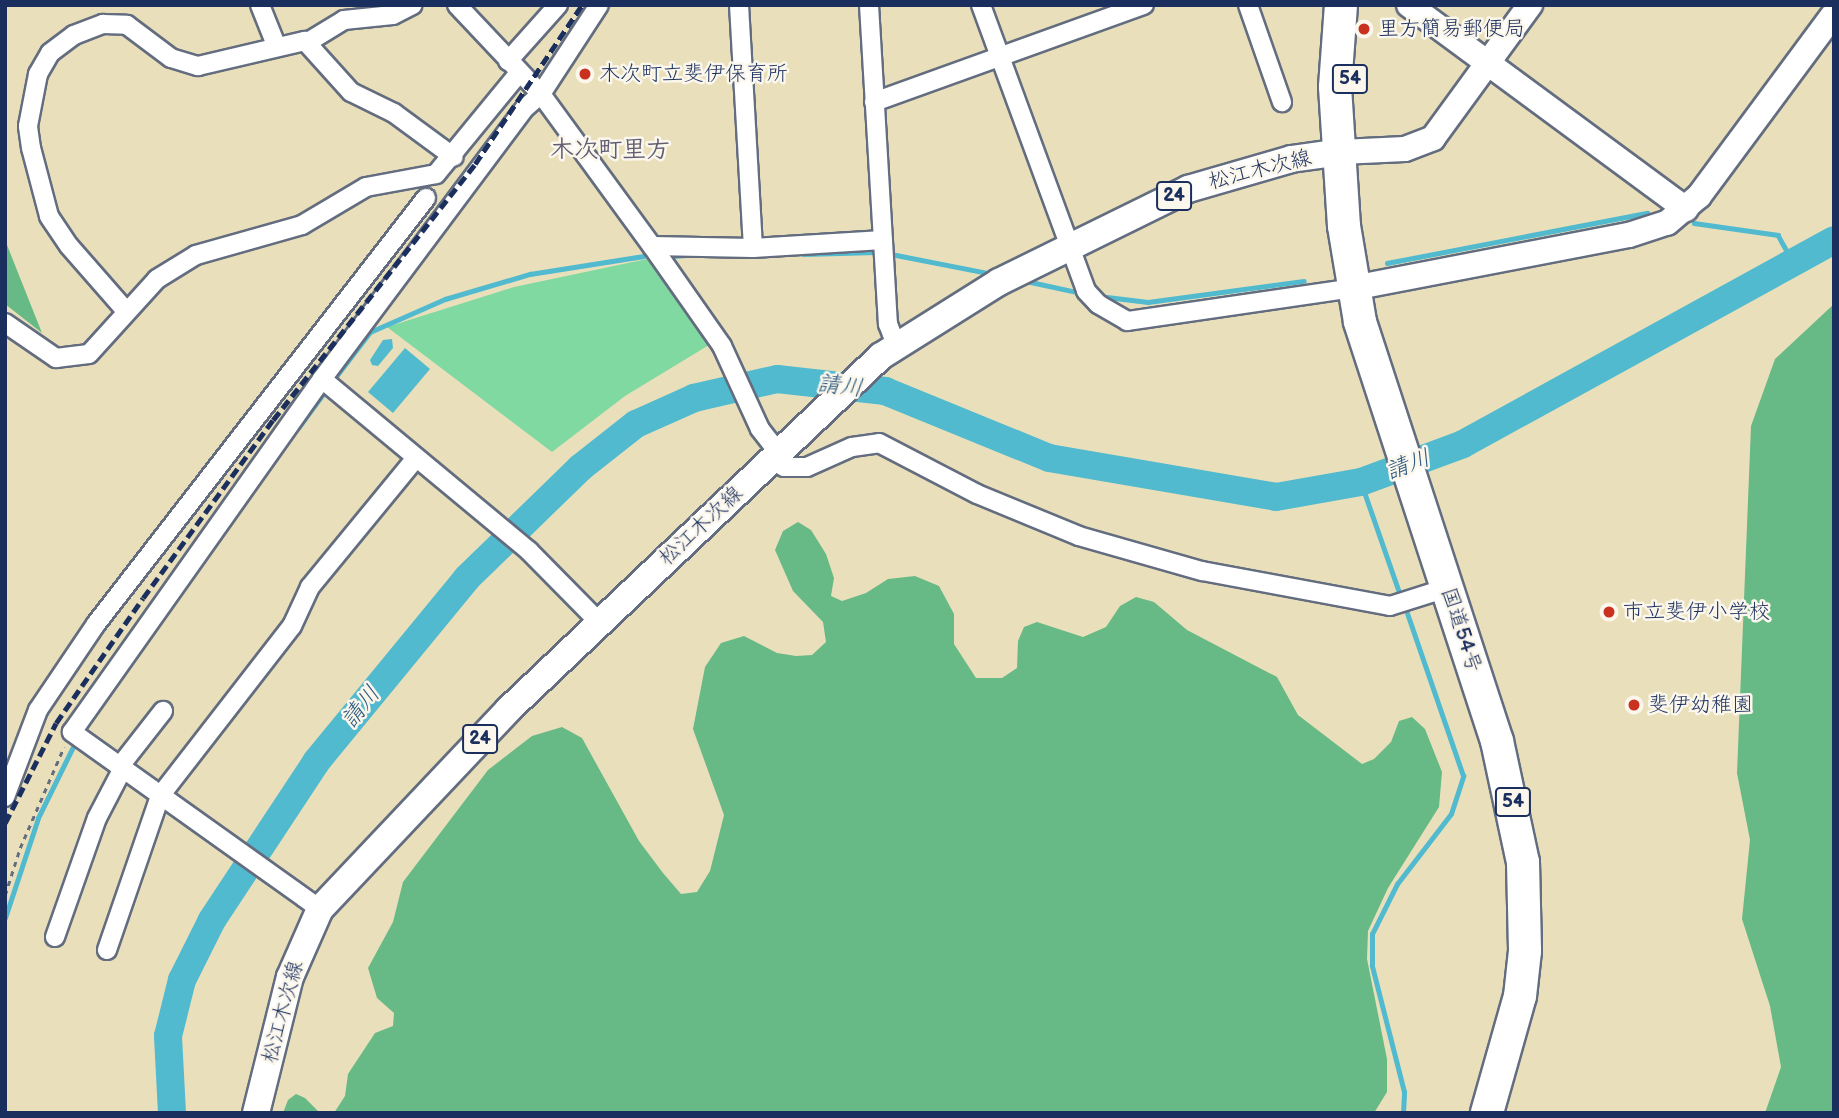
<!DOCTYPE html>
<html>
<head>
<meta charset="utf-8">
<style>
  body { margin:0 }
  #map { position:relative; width:1839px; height:1118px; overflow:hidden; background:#e9e0bb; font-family:"Balsamiq Sans","Klee One",sans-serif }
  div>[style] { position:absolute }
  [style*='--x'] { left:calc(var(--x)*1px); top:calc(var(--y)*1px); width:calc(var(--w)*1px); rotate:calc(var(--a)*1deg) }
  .green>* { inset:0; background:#7fd9a0 }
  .forest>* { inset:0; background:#67b986 }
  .water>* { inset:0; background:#51bacf }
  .stream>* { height:4.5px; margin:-2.25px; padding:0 2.25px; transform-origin:2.25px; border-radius:2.25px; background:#51bacf }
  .river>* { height:28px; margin:-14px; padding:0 14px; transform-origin:14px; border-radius:14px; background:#51bacf }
  .path>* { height:2.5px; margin-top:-1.25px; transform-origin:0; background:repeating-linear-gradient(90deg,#636d7f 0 5px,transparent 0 10px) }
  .roads { filter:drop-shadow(2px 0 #636d7f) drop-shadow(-2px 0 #636d7f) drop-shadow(0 2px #636d7f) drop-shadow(0 -2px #636d7f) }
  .street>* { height:18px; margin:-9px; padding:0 9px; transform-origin:9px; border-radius:9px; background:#fff }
  .secondary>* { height:24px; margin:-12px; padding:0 12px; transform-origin:12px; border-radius:12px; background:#fff }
  .primary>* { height:26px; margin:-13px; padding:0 13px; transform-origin:13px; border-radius:13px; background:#fff }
  .highway>* { height:32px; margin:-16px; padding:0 16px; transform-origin:16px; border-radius:16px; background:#fff }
  .rail>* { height:4.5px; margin-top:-2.25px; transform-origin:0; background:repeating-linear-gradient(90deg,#1b2f5e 0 10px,transparent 0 15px) }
  .dots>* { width:19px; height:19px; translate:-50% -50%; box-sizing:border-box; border:4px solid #fbf7ec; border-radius:50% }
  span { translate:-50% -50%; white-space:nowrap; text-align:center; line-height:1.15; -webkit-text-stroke:5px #fbf7ec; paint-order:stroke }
  .shield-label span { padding:2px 5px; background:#fbf7ec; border:2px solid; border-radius:5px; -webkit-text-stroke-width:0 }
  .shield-label { font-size:19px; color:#1b2f5e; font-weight:700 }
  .poi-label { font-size:21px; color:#1b2f5e }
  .left { translate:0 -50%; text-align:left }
  .street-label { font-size:21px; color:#1b2f5e }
  .water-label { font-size:23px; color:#2b5980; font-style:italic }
  .quarter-label { font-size:24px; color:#615e74; font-weight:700 }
  .frame { position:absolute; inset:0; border:7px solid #1b2f5e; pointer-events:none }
</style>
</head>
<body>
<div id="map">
  <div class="green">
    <i style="clip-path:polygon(647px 259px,654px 259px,709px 345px,625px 396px,552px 452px,387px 327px,514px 287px)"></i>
  </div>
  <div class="forest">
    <i style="clip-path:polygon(5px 240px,42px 333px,5px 304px)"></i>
    <i style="clip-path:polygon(1834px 304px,1834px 1113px,1765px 1113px,1781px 1067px,1770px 1006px,1742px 919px,1750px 840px,1737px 773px,1751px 426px,1775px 359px)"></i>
    <i style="clip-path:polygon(798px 522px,811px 530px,826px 554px,834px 578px,831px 596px,842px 601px,866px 593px,888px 579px,915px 576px,939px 586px,954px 614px,954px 644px,976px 678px,1002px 678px,1017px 668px,1018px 641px,1024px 627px,1037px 622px,1083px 637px,1106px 627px,1120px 606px,1136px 597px,1154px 602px,1187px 630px,1277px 677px,1298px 715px,1362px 764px,1374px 759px,1391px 742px,1399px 721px,1412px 717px,1425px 729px,1442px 772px,1439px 807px,1388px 888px,1368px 931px,1367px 959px,1387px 1059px,1387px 1092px,1374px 1113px,334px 1113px,345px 1096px,348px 1074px,375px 1033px,393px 1026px,394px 1013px,377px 998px,368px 968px,393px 922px,403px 882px,488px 770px,532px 736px,562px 727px,582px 738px,639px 841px,663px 873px,681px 894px,697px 892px,710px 871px,724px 815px,693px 729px,705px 667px,721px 643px,744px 636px,777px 653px,796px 656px,812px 655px,826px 642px,823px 622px,793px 591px,775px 550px,783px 531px)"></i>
    <i style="clip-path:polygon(296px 1094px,305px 1098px,320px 1113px,283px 1113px,288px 1100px)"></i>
  </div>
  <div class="water">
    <i style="clip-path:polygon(392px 339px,393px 348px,378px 366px,372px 365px,370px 360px,383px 340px)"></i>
    <i style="clip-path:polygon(405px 348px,430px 369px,393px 413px,368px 392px)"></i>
  </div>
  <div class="stream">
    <i style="--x:1694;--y:223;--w:85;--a:8.1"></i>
    <i style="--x:1778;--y:235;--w:33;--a:61"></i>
    <i style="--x:803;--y:254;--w:73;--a:-1.6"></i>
    <i style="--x:891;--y:254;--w:104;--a:11.1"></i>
    <i style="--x:673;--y:256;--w:16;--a:-4"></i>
    <i style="--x:1387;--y:263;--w:265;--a:-10.9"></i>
    <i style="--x:1026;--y:281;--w:52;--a:12.2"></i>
    <i style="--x:1099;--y:296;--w:49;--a:7"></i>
    <i style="--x:1148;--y:302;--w:157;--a:-7.7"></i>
    <i style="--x:331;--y:383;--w:64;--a:-52.6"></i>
    <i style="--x:370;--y:332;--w:82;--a:-23.7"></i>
    <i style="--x:445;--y:299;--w:89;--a:-16.4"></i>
    <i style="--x:530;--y:274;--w:115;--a:-9"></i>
    <i style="--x:298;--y:428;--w:47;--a:-53.6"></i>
    <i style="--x:1361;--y:482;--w:122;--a:70.8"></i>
    <i style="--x:5;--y:918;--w:105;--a:-71.7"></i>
    <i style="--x:38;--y:818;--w:79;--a:-63.8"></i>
    <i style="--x:1403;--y:1113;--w:21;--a:-87"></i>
    <i style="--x:1404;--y:1092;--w:130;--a:-104.3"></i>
    <i style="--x:1372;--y:966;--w:32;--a:-90"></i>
    <i style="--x:1372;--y:934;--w:56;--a:-63.4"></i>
    <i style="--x:1397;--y:884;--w:88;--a:-52.4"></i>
    <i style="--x:1451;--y:814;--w:40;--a:-72"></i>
    <i style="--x:1463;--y:776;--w:181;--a:-109"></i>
  </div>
  <div class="river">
    <i style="--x:172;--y:1113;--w:77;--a:-93"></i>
    <i style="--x:168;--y:1036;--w:58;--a:-76"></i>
    <i style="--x:182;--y:980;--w:67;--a:-63.4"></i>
    <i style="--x:212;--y:920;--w:189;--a:-56.6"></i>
    <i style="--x:316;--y:762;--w:238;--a:-50.6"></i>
    <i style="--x:467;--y:578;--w:158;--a:-44.2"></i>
    <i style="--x:580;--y:468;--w:71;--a:-38.2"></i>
    <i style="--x:636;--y:424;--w:64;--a:-24.1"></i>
    <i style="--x:694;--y:398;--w:85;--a:-12.9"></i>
    <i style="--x:777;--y:379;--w:109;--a:6.3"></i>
    <i style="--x:885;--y:391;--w:177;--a:22.2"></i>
    <i style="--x:1049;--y:458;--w:230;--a:9.7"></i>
    <i style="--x:1276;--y:497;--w:86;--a:-10"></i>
    <i style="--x:1361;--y:482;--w:109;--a:-20.4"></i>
    <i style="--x:1463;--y:444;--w:423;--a:-28.8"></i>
  </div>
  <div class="path">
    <i style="--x:5;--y:895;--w:49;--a:-72.3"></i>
    <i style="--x:20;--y:848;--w:110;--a:-66.5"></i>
  </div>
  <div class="roads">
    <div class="street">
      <i style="--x:260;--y:5;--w:43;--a:68.2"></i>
      <i style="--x:457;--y:5;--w:122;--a:46.7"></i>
      <i style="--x:541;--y:94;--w:188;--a:53.9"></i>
      <i style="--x:652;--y:246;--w:122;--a:55"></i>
      <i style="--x:722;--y:346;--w:91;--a:65.4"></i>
      <i style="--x:760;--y:429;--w:31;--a:52"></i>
      <i style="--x:739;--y:5;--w:243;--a:86.7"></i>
      <i style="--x:869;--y:5;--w:320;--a:86.6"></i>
      <i style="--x:888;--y:324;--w:22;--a:69"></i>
      <i style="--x:981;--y:5;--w:305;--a:69.8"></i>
      <i style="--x:1086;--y:291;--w:18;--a:47"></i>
      <i style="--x:1098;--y:304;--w:34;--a:30"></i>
      <i style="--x:1127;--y:321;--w:228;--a:-8.3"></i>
      <i style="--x:1248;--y:5;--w:103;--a:70.7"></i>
      <i style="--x:308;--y:42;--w:42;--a:-31.4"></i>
      <i style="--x:344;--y:20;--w:49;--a:-5.8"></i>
      <i style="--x:393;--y:15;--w:22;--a:-27"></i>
      <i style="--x:508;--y:61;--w:75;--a:-48.2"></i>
      <i style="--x:874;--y:102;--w:287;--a:-19.8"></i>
      <i style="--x:652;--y:246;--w:101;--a:1.1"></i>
      <i style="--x:753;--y:248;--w:130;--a:-3.5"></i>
      <i style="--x:126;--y:311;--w:86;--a:-131.2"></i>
      <i style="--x:69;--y:246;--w:36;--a:-124"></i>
      <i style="--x:49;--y:216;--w:70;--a:-104.8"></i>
      <i style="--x:31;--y:148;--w:22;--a:-98"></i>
      <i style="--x:28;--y:126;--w:53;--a:-79.1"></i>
      <i style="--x:38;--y:74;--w:24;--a:-60"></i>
      <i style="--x:50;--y:53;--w:30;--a:-37"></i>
      <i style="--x:74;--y:35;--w:31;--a:-21"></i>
      <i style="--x:103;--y:24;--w:24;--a:2"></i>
      <i style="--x:127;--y:25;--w:55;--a:36.9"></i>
      <i style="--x:171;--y:58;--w:28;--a:17"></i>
      <i style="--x:198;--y:66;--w:110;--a:-13.2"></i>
      <i style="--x:305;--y:41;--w:69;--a:48"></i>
      <i style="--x:351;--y:92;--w:48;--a:26"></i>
      <i style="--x:394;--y:113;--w:74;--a:36.3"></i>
      <i style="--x:5;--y:323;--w:62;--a:34.5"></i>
      <i style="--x:56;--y:358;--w:33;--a:-7"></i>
      <i style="--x:89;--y:354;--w:101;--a:-47.8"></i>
      <i style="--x:157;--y:279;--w:46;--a:-31.6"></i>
      <i style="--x:196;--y:255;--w:110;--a:-15.8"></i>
      <i style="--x:302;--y:225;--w:74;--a:-30.7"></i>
      <i style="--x:366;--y:187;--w:71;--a:-10.5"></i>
      <i style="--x:436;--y:174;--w:131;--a:-50.6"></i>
      <i style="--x:322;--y:379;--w:269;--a:39.7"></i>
      <i style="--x:529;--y:551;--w:100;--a:45.4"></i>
      <i style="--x:772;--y:460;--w:14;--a:30"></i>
      <i style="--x:784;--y:467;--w:23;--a:0"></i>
      <i style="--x:807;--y:467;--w:49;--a:-24"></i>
      <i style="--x:852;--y:447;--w:27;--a:-8"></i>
      <i style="--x:879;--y:443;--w:110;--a:27.5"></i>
      <i style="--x:977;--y:494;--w:110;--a:22.4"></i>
      <i style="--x:1079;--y:536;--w:128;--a:15.9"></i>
      <i style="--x:1202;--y:571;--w:191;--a:10.5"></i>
      <i style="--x:1390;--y:606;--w:60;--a:-17.5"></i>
      <i style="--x:120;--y:766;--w:70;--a:-52"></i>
      <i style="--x:5;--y:797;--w:93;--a:-69.2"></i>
      <i style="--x:38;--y:710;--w:104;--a:-56"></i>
      <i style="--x:96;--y:624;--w:539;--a:-52.24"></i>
      <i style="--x:320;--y:909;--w:305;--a:-144.5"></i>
      <i style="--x:72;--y:732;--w:433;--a:-54.7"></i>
      <i style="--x:322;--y:379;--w:339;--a:-53.2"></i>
      <i style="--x:525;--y:108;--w:21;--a:-41"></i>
      <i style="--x:541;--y:94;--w:106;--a:-56.9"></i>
      <i style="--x:55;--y:937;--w:126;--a:-70.6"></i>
      <i style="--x:97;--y:818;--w:56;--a:-62.5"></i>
      <i style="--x:107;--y:950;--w:163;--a:-71"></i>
      <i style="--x:160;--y:796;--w:215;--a:-52.2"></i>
      <i style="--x:292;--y:626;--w:43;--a:-65.2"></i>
      <i style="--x:310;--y:587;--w:167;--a:-50.6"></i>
    </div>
    <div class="secondary">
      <i style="--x:1409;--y:5;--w:344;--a:36.4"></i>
      <i style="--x:1341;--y:152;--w:64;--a:-2.7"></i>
      <i style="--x:1405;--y:149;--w:30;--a:-21"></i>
      <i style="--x:1433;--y:138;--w:165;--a:-53.9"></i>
      <i style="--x:1353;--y:288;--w:281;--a:-10.9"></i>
      <i style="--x:1629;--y:235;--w:40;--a:-18"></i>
      <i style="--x:1667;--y:223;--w:42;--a:-40.2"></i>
      <i style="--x:1699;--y:196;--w:224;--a:-53.5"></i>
    </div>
    <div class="primary">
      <i style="--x:256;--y:1113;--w:140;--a:-76"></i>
      <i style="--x:290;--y:977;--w:74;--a:-66.2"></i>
      <i style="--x:320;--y:909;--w:274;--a:-46.6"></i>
      <i style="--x:508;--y:710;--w:514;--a:-43.5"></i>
      <i style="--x:881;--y:356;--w:139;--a:-32.1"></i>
      <i style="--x:999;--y:282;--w:211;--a:-26.2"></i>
      <i style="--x:1188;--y:189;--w:107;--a:-16.2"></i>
      <i style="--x:1291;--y:159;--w:50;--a:-8"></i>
    </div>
    <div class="highway">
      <i style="--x:1341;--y:5;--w:82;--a:94.2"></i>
      <i style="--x:1335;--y:87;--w:139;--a:86.3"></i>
      <i style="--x:1344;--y:226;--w:97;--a:80.5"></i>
      <i style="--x:1360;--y:322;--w:441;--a:71.9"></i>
      <i style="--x:1497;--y:741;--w:124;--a:77.9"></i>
      <i style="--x:1523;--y:862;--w:89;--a:88.7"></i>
      <i style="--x:1525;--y:951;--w:45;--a:96.3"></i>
      <i style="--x:1520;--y:996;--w:122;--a:105.8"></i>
    </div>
  </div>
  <div class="rail">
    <i style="--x:5;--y:823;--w:112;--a:-63"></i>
    <i style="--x:56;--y:723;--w:152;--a:-55.2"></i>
    <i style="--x:143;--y:598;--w:220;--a:-53.9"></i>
    <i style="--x:273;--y:420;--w:326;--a:-51.7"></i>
    <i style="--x:475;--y:164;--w:192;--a:-56.1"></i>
  </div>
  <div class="dots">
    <i style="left:1364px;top:29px;background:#c8321e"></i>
    <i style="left:585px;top:74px;background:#c8321e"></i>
    <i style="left:1609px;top:612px;background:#c8321e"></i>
    <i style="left:1634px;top:705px;background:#c8321e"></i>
  </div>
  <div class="shield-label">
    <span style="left:1350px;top:79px">54</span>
    <span style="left:1174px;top:196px">24</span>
    <span style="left:480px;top:739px">24</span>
    <span style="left:1513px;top:802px">54</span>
  </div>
  <div class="poi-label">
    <span class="left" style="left:1378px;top:29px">里方簡易郵便局</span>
    <span class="left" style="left:599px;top:74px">木次町立斐伊保育所</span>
    <span class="left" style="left:1623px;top:612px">市立斐伊小学校</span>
    <span class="left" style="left:1648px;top:705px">斐伊幼稚園</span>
  </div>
  <div class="street-label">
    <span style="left:1260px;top:170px;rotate:-14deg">松江木次線</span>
    <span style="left:701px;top:526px;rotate:-43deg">松江木次線</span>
    <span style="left:1461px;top:630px;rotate:72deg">国道54号</span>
    <span style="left:283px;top:1012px;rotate:-75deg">松江木次線</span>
  </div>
  <div class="water-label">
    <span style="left:840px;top:386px;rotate:7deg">請川</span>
    <span style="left:1408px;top:465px;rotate:-20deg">請川</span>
    <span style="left:361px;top:707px;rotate:-51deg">請川</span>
  </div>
  <div class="quarter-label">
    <span style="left:610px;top:150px">木次町里方</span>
  </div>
  <div class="frame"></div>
</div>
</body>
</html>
